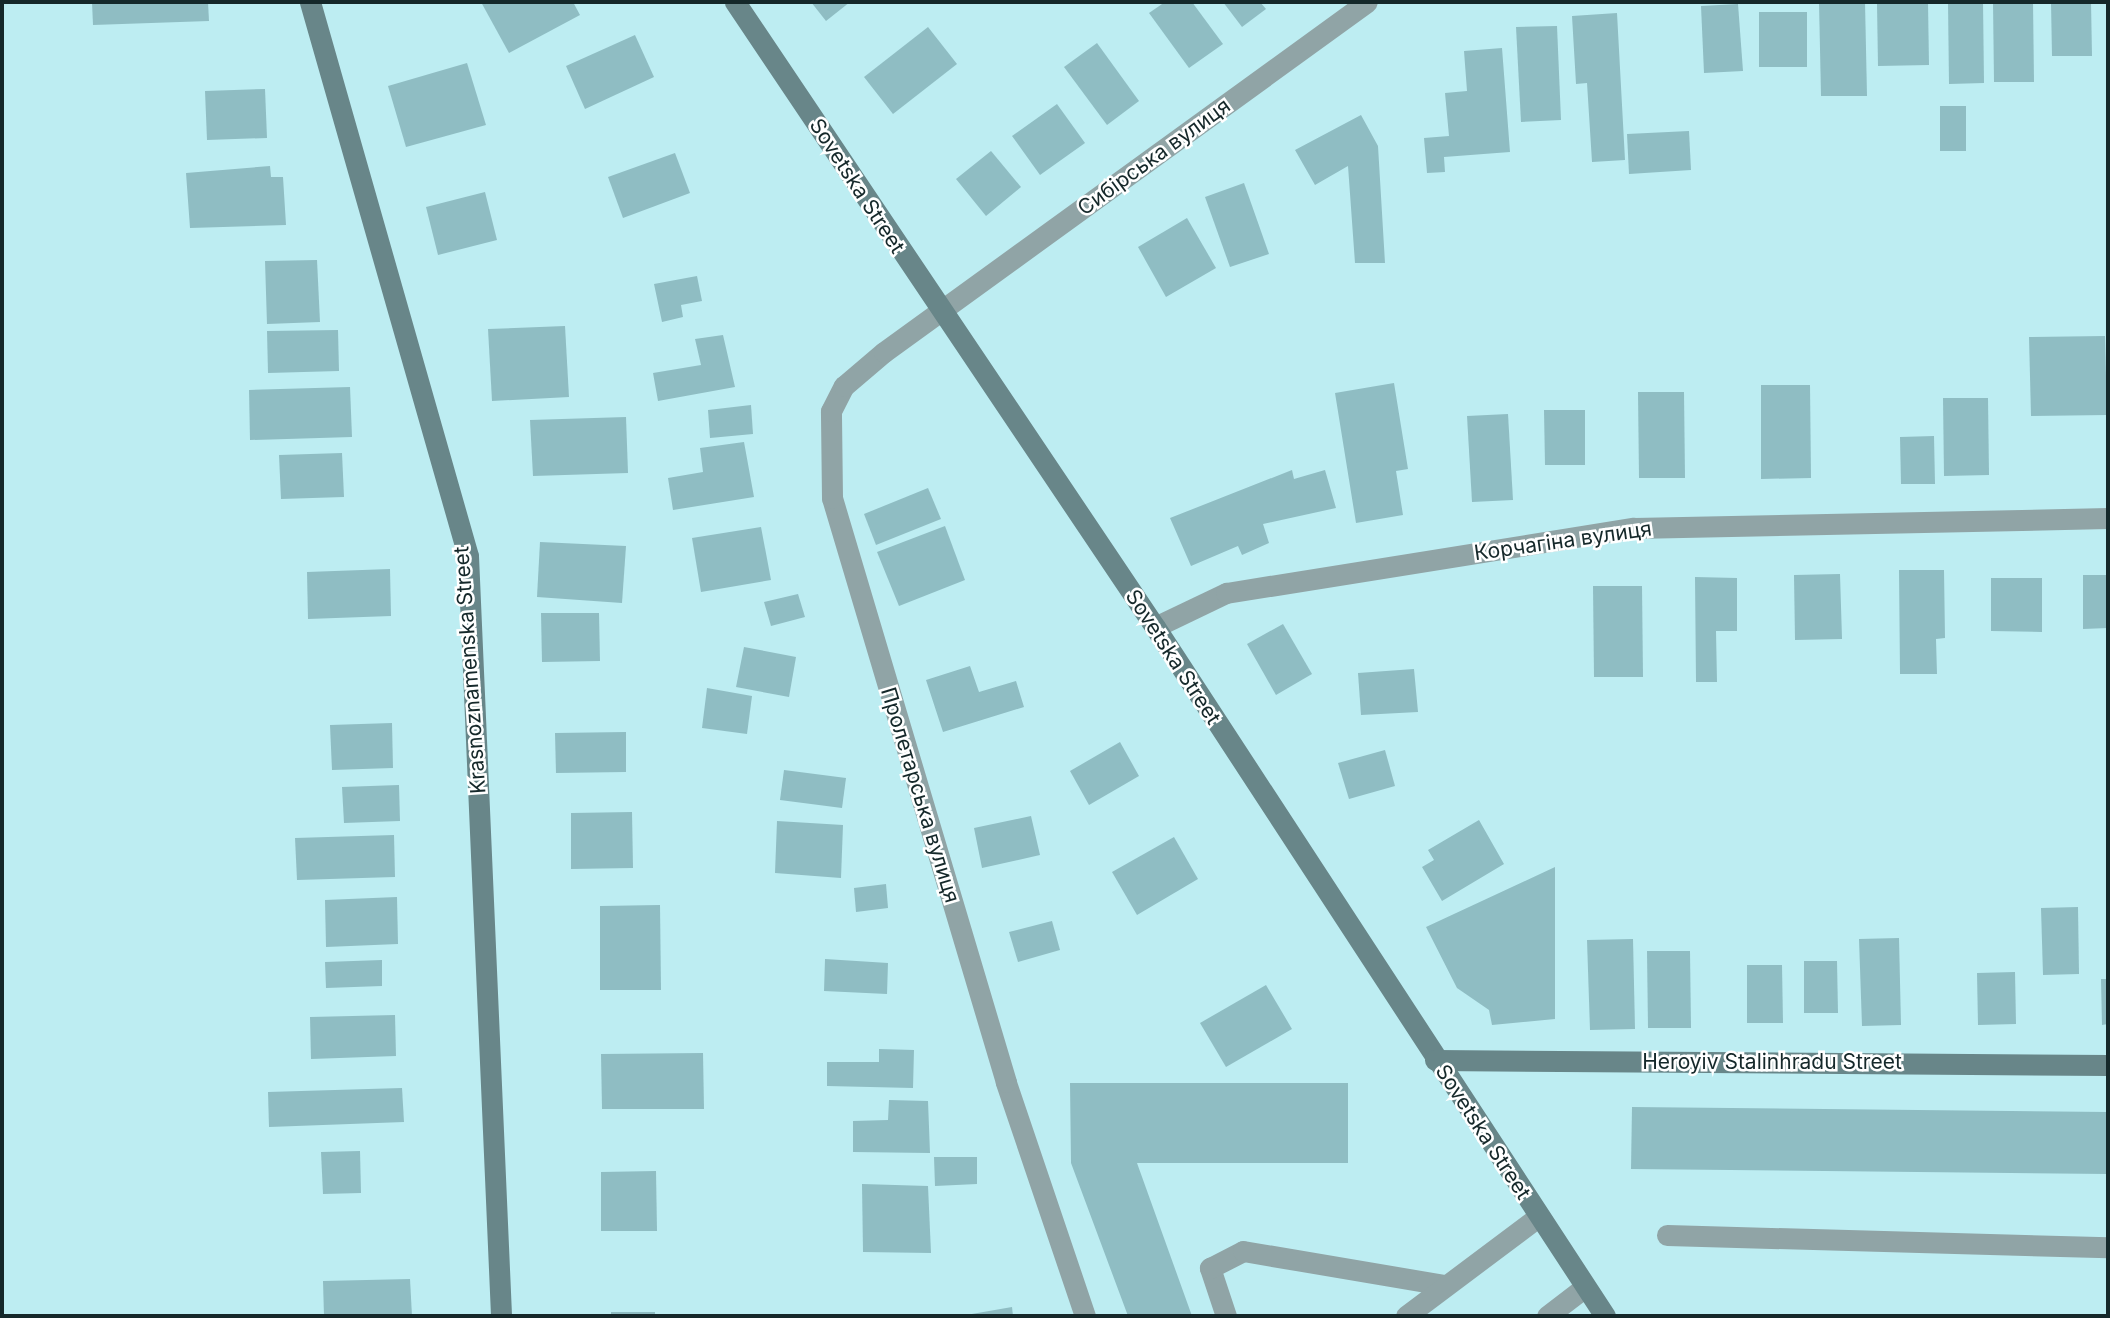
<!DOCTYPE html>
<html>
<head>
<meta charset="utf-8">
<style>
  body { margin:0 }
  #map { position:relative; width:2110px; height:1318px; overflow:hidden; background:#bdedf2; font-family:Inter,sans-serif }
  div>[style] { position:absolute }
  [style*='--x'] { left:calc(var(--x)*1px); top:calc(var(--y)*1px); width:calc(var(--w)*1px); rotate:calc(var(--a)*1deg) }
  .building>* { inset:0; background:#8fbdc3 }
  .lane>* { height:21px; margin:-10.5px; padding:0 10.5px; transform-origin:10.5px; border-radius:10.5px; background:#90a4a6 }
  .street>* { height:21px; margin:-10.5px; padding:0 10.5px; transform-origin:10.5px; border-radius:10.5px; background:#90a4a6 }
  .secondary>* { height:21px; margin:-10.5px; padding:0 10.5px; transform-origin:10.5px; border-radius:10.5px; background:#688689 }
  span { translate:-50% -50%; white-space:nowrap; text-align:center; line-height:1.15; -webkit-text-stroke:5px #fff; paint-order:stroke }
  .street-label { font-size:21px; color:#15282a }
  .frame { position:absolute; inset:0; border:4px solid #15282a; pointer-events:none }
</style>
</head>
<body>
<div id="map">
  <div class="building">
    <i style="clip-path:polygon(92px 2px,208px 2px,209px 21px,93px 25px)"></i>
    <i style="clip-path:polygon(481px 2px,573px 2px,580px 15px,509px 53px)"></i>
    <i style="clip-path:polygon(811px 2px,850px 2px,826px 21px)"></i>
    <i style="clip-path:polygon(1165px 2px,1192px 2px,1223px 44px,1189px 68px,1149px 13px)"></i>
    <i style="clip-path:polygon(1223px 2px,1260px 2px,1266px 9px,1242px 27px)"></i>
    <i style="clip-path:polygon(1819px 2px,1865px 2px,1867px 96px,1821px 96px)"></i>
    <i style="clip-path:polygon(1948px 2px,1983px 2px,1984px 83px,1949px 84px)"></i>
    <i style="clip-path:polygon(1993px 2px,2033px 2px,2034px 82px,1994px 82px)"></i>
    <i style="clip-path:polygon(2051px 2px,2091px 2px,2092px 56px,2052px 56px)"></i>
    <i style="clip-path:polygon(1928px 3px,1929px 65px,1878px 66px,1877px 4px)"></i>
    <i style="clip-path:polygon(1738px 4px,1743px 71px,1704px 73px,1701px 6px)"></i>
    <i style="clip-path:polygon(1759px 12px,1807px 12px,1807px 67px,1759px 67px)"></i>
    <i style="clip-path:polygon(1617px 13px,1625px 160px,1592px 162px,1587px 83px,1576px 84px,1572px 16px)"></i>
    <i style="clip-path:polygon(1557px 26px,1561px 120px,1521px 122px,1516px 27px)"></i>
    <i style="clip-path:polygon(928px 27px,957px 64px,893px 114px,864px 77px)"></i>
    <i style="clip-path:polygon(635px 35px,654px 77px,585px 109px,566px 66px)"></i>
    <i style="clip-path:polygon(1097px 43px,1139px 101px,1107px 125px,1064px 67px)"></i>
    <i style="clip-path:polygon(1502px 48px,1510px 152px,1444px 157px,1445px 172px,1427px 173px,1424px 138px,1449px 136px,1445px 93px,1467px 91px,1464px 51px)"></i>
    <i style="clip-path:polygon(467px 63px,486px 125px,406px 147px,388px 86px)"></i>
    <i style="clip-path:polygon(265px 89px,267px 138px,207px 140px,205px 91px)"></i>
    <i style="clip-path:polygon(1057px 104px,1085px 143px,1040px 175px,1012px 136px)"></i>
    <i style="clip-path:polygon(1940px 106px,1966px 106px,1966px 151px,1940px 151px)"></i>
    <i style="clip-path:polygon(1361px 115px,1378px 146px,1385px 263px,1355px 263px,1348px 166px,1315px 185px,1295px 150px)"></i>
    <i style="clip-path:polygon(1689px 131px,1691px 170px,1629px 174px,1627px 134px)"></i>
    <i style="clip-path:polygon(991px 151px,1021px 187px,986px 216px,956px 179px)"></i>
    <i style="clip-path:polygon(675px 153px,690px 193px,623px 218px,608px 177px)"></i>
    <i style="clip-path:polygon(270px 166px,271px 177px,283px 177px,286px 225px,190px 228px,186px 173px)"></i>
    <i style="clip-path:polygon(1244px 183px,1269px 254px,1230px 267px,1205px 197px)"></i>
    <i style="clip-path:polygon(485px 192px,497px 240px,438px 255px,426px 207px)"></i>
    <i style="clip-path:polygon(1187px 218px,1216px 268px,1166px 297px,1138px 247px)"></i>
    <i style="clip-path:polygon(317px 260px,320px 322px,267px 324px,265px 261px)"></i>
    <i style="clip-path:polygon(697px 276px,702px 301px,681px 305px,683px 317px,662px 322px,654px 284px)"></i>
    <i style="clip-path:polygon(565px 326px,569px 397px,492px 401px,488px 329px)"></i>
    <i style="clip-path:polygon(338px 330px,339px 371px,268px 373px,267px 331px)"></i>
    <i style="clip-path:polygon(723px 335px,735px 387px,658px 401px,653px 373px,701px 365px,695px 339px)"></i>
    <i style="clip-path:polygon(2105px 336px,2107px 415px,2031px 416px,2029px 337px)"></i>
    <i style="clip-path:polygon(1394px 383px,1408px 469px,1396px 471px,1403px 515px,1356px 523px,1335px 393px)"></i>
    <i style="clip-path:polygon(1761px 385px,1810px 385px,1811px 478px,1761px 479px)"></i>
    <i style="clip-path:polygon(350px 387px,352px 437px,250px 440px,249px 390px)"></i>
    <i style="clip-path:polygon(1638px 392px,1684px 392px,1685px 478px,1639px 478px)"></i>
    <i style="clip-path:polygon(1943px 398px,1988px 398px,1989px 475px,1944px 476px)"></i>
    <i style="clip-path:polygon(751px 405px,753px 434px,710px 438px,708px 410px)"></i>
    <i style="clip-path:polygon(1544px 410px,1585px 410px,1585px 465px,1545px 465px)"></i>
    <i style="clip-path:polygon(1508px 414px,1513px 500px,1472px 502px,1467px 416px)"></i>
    <i style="clip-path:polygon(626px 417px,628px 473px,533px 476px,530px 420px)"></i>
    <i style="clip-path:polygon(1934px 436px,1935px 484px,1901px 484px,1900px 437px)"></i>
    <i style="clip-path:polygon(744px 442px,754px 497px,673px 510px,668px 478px,703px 472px,700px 448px)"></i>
    <i style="clip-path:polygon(342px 453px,344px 497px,281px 499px,279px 455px)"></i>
    <i style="clip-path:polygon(1292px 470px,1294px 479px,1325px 470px,1336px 508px,1263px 524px,1269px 543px,1242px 555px,1238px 546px,1191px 566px,1170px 518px)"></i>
    <i style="clip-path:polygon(928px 488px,941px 519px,876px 545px,864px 514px)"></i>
    <i style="clip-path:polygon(945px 526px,965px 580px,899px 606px,877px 552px)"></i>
    <i style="clip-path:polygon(761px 527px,771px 580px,701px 592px,692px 538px)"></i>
    <i style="clip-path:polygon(540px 542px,626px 546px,622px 603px,537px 597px)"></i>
    <i style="clip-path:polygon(390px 569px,391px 616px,308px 619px,307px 572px)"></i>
    <i style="clip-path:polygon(1899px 570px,1944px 570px,1945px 638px,1936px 639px,1937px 674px,1900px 674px)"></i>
    <i style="clip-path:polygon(1840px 574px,1842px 639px,1795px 640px,1794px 575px)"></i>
    <i style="clip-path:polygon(2083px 575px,2108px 575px,2108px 628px,2083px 629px)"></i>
    <i style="clip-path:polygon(1695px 577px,1737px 578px,1737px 631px,1716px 631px,1717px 682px,1696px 682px)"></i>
    <i style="clip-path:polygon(1991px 578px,2042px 578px,2042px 632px,1991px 631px)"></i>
    <i style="clip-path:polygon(1593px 586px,1642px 586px,1643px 677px,1594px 677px)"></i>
    <i style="clip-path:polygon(798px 594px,805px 617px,771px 626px,764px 602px)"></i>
    <i style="clip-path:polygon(541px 613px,599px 613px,600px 661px,542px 662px)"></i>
    <i style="clip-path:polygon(1283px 624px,1312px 674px,1276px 695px,1247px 644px)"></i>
    <i style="clip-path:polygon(744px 647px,796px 657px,789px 697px,736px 687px)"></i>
    <i style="clip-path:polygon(970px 666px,979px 692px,1016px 681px,1024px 707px,943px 732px,926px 680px)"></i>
    <i style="clip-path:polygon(1414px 669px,1418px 712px,1361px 715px,1358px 673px)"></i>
    <i style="clip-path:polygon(707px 688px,752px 696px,747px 734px,702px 728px)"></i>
    <i style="clip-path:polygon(392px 723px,393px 768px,332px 770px,330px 725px)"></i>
    <i style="clip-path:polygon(626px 732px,626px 772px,556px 773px,555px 733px)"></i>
    <i style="clip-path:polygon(1120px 742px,1139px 776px,1089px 805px,1070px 771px)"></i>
    <i style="clip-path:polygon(1385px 750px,1395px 786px,1349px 799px,1338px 763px)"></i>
    <i style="clip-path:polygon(784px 770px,846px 778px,842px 808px,780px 800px)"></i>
    <i style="clip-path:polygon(399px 785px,400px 821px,344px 823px,342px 787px)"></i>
    <i style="clip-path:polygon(632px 812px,633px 868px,571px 869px,571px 813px)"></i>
    <i style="clip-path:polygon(1031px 816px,1040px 855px,982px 868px,974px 828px)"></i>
    <i style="clip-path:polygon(1479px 820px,1504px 864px,1442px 901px,1422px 867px,1434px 860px,1428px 850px)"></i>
    <i style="clip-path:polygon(777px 821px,843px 825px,841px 878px,775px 873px)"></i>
    <i style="clip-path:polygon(394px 835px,395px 877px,297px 880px,295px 838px)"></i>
    <i style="clip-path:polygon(1174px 837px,1198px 879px,1137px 915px,1112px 872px)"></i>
    <i style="clip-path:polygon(1555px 867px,1555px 1019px,1492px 1025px,1489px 1010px,1457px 988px,1426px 927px)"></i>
    <i style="clip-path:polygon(886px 884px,888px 908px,856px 912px,854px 888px)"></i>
    <i style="clip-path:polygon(397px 897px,398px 944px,326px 947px,325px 900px)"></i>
    <i style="clip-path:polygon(660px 905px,661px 990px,600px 990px,600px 906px)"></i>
    <i style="clip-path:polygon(2078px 907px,2079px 974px,2043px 975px,2041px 908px)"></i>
    <i style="clip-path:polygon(1052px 921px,1060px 950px,1018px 962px,1009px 932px)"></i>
    <i style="clip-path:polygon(1899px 938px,1901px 1025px,1862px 1026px,1859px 939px)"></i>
    <i style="clip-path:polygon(1633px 939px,1635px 1029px,1590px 1030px,1587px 940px)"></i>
    <i style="clip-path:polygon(1647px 951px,1690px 951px,1691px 1028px,1648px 1028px)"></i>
    <i style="clip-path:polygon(825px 959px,888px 963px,887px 994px,824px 991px)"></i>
    <i style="clip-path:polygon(382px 960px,382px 986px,326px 988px,325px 962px)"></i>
    <i style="clip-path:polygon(1804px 961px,1837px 961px,1838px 1013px,1804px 1013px)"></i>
    <i style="clip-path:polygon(1747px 965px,1782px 965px,1783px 1023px,1747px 1023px)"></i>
    <i style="clip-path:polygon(2015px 972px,2016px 1024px,1978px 1025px,1977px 973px)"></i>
    <i style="clip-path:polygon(2101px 979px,2108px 979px,2108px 1024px,2102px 1025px)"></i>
    <i style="clip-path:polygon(1266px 985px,1292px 1029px,1226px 1067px,1200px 1023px)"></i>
    <i style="clip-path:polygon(395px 1015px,396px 1056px,311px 1059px,310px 1017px)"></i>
    <i style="clip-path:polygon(879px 1049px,914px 1050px,913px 1088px,827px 1086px,827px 1062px,879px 1062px)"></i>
    <i style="clip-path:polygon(703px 1053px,704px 1109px,602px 1109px,601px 1054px)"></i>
    <i style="clip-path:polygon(1070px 1083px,1348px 1083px,1348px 1163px,1137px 1163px,1192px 1316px,1128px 1316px,1071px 1163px)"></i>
    <i style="clip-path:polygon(402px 1088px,404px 1122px,269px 1127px,268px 1092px)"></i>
    <i style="clip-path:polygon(889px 1100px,928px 1101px,930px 1153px,853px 1152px,853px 1121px,888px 1120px)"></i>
    <i style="clip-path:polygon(1632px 1107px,2108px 1112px,2108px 1174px,1631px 1169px)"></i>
    <i style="clip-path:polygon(360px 1151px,361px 1193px,323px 1194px,321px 1152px)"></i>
    <i style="clip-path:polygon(934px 1157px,977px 1157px,977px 1184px,935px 1186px)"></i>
    <i style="clip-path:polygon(656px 1171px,657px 1231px,601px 1231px,601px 1172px)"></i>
    <i style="clip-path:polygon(862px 1184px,928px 1186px,931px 1253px,863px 1252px)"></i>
    <i style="clip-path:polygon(410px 1279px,412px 1316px,324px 1316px,323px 1281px)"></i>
    <i style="clip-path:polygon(1012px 1307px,1013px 1316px,966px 1316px,966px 1315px)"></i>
    <i style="clip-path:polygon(611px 1312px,655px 1312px,655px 1316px,611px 1316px)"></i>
  </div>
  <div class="lane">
    <i style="--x:1667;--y:1235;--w:441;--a:1.6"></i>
    <i style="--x:1226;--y:1316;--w:51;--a:-108.4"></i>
    <i style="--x:1210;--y:1268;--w:37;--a:-27"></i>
    <i style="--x:1243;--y:1251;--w:203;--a:9.6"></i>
    <i style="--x:1406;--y:1316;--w:166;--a:-36.9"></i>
  </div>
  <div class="street">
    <i style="--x:1155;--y:627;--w:79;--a:-25.6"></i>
    <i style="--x:1226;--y:593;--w:413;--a:-9.1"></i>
    <i style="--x:1634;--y:528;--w:474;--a:-1.2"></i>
    <i style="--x:1085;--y:1316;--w:247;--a:-108.7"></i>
    <i style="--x:1006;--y:1082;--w:609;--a:-106.59"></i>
    <i style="--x:832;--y:498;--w:87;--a:-90.7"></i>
    <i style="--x:831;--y:411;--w:28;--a:-63"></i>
    <i style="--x:844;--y:386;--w:52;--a:-40.4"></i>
    <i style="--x:884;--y:352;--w:596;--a:-35.93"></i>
    <i style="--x:1547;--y:1316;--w:48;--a:-37.3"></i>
  </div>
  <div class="secondary">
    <i style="--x:310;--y:2;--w:576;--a:74.08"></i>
    <i style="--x:468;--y:556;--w:761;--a:87.51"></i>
    <i style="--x:735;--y:2;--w:753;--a:56.1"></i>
    <i style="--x:1155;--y:627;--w:823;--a:56.85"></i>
    <i style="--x:1435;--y:1060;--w:673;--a:0.43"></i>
  </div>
  <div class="street-label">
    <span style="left:1154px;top:157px;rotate:-36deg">Сибірська вулиця</span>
    <span style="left:857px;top:186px;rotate:57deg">Sovetska Street</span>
    <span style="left:1563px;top:541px;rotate:-8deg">Корчагіна вулиця</span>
    <span style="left:1173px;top:657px;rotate:57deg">Sovetska Street</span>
    <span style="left:470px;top:670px;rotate:-94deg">Krasnoznamenska Street</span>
    <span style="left:920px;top:795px;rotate:73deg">Пролетарська вулиця</span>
    <span style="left:1772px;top:1062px">Heroyiv Stalinhradu Street</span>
    <span style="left:1483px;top:1132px;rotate:57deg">Sovetska Street</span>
  </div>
  <div class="frame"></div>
</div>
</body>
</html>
